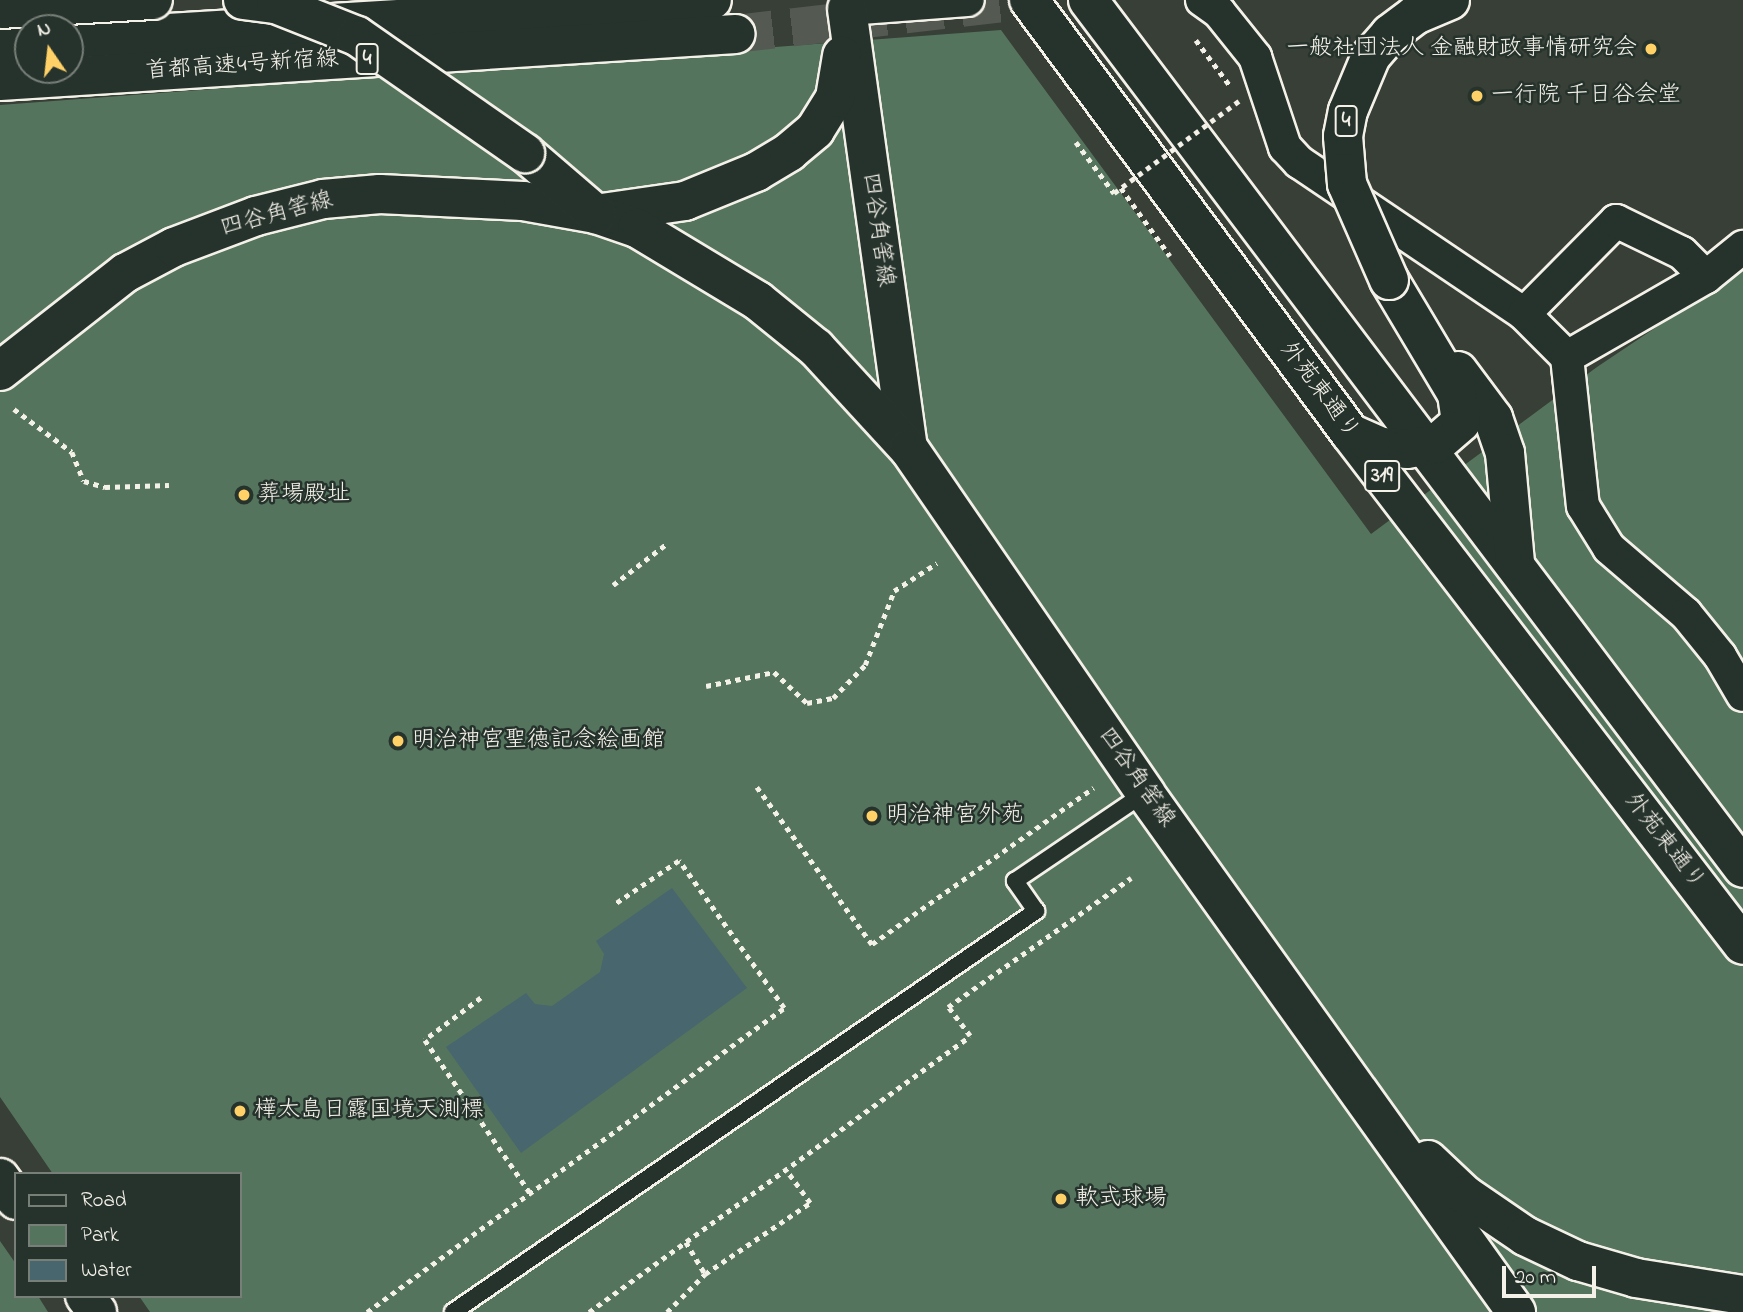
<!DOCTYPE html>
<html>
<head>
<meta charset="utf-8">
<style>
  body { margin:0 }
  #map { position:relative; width:1743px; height:1312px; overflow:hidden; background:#383f36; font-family:"Indie Flower","Klee One",sans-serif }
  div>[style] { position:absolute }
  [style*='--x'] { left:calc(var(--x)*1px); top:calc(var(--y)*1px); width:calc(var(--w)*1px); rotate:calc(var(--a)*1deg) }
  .green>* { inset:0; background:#55745d }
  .water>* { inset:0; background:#48666e }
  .motorway-tunnel>* { height:38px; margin-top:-19px; transform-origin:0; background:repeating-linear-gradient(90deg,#545a51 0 38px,transparent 0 57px) }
  .path>* { height:4.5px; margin-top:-2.25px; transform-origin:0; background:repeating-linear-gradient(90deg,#f4f1e8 0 5px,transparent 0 10px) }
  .roads { filter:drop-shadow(2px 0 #f4f1e8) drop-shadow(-2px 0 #f4f1e8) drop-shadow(0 2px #f4f1e8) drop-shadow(0 -2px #f4f1e8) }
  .service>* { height:16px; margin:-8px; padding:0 8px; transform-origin:8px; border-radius:8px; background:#26332d }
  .minor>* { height:32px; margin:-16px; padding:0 16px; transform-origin:16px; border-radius:16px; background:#26332d }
  .secondary>* { height:38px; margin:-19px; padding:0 19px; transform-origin:19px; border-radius:19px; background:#26332d }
  .primary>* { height:38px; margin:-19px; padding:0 19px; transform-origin:19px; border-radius:19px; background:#26332d }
  .motorway>* { height:38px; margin:-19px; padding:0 19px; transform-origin:19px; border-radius:19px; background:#26332d }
  .path-bridge>* { height:4.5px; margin-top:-2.25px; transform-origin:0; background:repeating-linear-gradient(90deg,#f4f1e8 0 5px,transparent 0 10px) }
  .bridges { filter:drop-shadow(2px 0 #f4f1e8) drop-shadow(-2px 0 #f4f1e8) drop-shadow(0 2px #f4f1e8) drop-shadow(0 -2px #f4f1e8) }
  .motorway-bridge>* { height:38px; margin:-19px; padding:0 19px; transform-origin:19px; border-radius:19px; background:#26332d }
  .dots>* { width:19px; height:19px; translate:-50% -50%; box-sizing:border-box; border:4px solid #26332d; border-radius:50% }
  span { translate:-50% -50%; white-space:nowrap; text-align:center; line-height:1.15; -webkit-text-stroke:5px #26332d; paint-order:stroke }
  .shield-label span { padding:2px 5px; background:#26332d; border:2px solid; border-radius:5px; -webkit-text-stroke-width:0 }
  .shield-label { font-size:21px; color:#f4f1e8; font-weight:700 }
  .poi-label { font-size:23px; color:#f4f1e8 }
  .right { translate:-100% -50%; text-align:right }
  .left { translate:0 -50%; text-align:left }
  .street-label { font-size:23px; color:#f4f1e8 }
  .legend { position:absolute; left:14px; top:1172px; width:228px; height:126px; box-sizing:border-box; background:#26332d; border:2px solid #787f78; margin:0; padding:9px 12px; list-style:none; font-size:21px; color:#f4f1e8 }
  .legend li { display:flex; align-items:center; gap:14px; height:35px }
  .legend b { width:35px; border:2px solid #787f78 }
  .north { position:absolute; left:14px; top:14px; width:70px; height:70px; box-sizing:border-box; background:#26332d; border:2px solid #787f78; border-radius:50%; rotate:346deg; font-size:19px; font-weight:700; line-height:28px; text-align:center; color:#f4f1e8 }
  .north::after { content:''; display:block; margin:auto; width:24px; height:32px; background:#ffd166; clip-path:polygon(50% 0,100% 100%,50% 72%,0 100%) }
  .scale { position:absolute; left:1502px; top:1266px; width:94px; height:32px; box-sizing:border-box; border:4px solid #f4f1e8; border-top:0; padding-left:9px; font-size:21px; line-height:24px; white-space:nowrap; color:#f4f1e8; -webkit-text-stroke:5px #26332d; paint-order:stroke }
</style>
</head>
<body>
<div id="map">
  <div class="green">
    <i style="clip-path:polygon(1001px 30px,1371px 534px,1597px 367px,1743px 269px,1743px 1312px,150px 1312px,139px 1296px,240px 1296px,240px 1174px,53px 1174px,0 1097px,0 105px)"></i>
    <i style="clip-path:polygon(0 1241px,16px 1264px,16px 1296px,38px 1296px,48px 1312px,0 1312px)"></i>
  </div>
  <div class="water">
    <i style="clip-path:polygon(672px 888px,747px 988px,521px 1153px,446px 1047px,526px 993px,535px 1004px,552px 1006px,600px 972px,604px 954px,596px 941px)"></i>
  </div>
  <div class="motorway-tunnel">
    <i style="--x:735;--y:34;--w:295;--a:-6.6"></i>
  </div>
  <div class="path">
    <i style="--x:1196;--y:40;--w:59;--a:53.3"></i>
    <i style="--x:1076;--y:142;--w:64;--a:53.3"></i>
    <i style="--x:1121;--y:188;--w:84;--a:54.2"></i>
    <i style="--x:14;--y:409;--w:72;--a:36.6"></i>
    <i style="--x:72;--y:452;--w:31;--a:68"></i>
    <i style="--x:84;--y:481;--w:22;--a:16"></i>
    <i style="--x:105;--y:487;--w:64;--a:-1.8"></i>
    <i style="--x:613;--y:585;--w:66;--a:-37.6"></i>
    <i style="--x:706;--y:686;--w:69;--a:-11.6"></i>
    <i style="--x:774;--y:672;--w:45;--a:43.2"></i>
    <i style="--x:807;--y:703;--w:26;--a:-11"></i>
    <i style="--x:833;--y:698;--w:46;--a:-45.9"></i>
    <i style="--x:865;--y:665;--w:79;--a:-68.6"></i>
    <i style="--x:894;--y:591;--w:51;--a:-33.1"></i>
    <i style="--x:757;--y:787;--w:195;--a:53.8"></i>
    <i style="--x:872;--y:944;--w:271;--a:-35.2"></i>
    <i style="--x:481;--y:998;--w:70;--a:143.1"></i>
    <i style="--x:425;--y:1040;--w:187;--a:55.5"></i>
    <i style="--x:686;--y:1242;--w:37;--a:59"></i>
    <i style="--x:367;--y:1312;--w:516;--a:-36.09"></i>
    <i style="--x:784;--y:1008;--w:181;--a:-125.5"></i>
    <i style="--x:679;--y:861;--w:78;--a:145.9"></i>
    <i style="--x:589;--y:1312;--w:470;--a:-35.9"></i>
    <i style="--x:970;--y:1036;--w:36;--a:-127"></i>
    <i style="--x:948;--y:1007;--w:224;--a:-35.2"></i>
    <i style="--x:667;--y:1312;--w:54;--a:-45"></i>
    <i style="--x:705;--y:1274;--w:127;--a:-34.1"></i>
    <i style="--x:810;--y:1203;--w:41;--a:-126"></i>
  </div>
  <div class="roads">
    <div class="service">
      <i style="--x:453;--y:1312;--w:708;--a:-34.52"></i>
      <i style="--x:1036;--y:911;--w:37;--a:-125"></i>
      <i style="--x:1015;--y:881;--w:157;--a:-34.1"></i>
    </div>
    <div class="minor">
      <i style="--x:1202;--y:0;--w:21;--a:35"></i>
      <i style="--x:1219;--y:12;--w:58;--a:51.3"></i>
      <i style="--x:1255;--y:57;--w:95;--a:71.6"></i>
      <i style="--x:1285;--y:147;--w:21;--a:47"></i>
      <i style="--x:1299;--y:162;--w:272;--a:34"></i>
      <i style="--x:1524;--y:314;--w:61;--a:45"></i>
      <i style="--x:1567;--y:357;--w:150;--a:83.9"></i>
      <i style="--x:1583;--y:506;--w:49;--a:58.2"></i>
      <i style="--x:1609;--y:548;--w:101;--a:40.6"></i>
      <i style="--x:1686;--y:614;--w:54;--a:51"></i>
      <i style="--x:1720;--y:656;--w:45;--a:59.5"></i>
      <i style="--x:847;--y:9;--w:121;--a:-4.3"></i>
      <i style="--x:1524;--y:314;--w:131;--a:-45.3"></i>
      <i style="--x:1616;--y:221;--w:73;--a:25.9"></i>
      <i style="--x:1682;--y:253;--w:34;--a:45"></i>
      <i style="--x:1567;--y:357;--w:160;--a:-29.9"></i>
      <i style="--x:1706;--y:277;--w:48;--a:-39"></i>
    </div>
    <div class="secondary">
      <i style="--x:847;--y:9;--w:442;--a:82.1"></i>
      <i style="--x:602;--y:213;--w:84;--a:-8.2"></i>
      <i style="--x:685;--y:201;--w:77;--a:-22.2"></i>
      <i style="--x:756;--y:172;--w:39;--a:-31"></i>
      <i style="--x:789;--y:152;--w:34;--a:-40"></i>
      <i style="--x:815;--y:130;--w:38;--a:-58"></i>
      <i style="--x:835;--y:98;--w:43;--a:-80.5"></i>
      <i style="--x:0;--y:371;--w:159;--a:-38.1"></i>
      <i style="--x:125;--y:273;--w:55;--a:-28"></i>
      <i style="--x:174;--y:247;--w:88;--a:-20.7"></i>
      <i style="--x:256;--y:216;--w:69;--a:-14.2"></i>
      <i style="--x:323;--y:199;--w:57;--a:-5"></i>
      <i style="--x:380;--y:194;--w:143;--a:2.8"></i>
      <i style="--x:523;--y:201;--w:74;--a:10.1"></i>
      <i style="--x:596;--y:214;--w:43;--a:18.9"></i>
      <i style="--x:637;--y:228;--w:141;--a:31.1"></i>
      <i style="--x:758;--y:301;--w:75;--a:39"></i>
      <i style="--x:816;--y:348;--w:137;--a:47.4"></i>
      <i style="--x:909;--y:449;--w:417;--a:55.5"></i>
      <i style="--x:1145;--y:793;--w:638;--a:54.44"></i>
      <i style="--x:1428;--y:1160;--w:51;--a:43.4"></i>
      <i style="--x:1465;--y:1195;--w:73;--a:34.3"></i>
      <i style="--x:1525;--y:1236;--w:59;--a:25.3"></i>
      <i style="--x:1578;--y:1261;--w:60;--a:16.3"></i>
      <i style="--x:1636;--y:1278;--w:108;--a:9"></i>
      <i style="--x:0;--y:1178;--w:27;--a:54"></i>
      <i style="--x:85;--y:1296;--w:20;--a:53"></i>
    </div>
    <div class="primary">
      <i style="--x:1029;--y:0;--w:539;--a:53.45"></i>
      <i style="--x:1350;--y:433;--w:645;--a:52.49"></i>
      <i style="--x:1088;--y:0;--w:1087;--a:52.96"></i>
    </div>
    <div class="motorway">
      <i style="--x:70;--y:39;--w:643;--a:-3.48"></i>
      <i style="--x:0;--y:44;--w:28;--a:-4"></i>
      <i style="--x:0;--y:81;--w:737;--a:-3.66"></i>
      <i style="--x:525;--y:153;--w:94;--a:40.7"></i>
      <i style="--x:1458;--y:371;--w:59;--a:53.3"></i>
      <i style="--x:1493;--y:418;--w:37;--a:71"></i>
      <i style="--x:1505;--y:453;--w:109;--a:84.8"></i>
      <i style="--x:1350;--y:433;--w:34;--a:24"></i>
      <i style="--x:1381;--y:447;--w:26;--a:4"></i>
      <i style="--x:1407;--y:449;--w:29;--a:-10"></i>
      <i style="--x:1436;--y:444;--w:33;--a:-41"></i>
      <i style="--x:1461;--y:422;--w:28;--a:-98"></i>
      <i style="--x:1457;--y:394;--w:133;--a:-120.8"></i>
    </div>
  </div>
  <div class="path-bridge">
    <i style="--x:1114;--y:193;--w:157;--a:-36.4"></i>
  </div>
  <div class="bridges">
    <div class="motorway-bridge">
      <i style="--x:243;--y:0;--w:33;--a:7"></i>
      <i style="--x:276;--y:4;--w:87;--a:21.6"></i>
      <i style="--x:357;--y:36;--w:205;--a:34.9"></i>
      <i style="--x:0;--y:9;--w:153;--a:-3.4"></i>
      <i style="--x:1389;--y:280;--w:105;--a:-113.6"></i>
      <i style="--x:1347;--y:184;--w:48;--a:-94.8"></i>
      <i style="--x:1343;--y:136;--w:25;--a:-79"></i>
      <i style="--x:1348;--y:111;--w:60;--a:-67.3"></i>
      <i style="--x:1371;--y:56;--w:29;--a:-49"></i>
      <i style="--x:1390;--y:34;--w:31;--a:-37"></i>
      <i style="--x:1415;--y:15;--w:38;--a:-23"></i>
    </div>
  </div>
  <div class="dots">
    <i style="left:1651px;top:49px;background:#ffd166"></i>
    <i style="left:1477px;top:96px;background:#ffd166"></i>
    <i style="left:244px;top:495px;background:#ffd166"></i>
    <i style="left:398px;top:741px;background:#ffd166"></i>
    <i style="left:872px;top:816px;background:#ffd166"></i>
    <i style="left:240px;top:1111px;background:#ffd166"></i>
    <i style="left:1061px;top:1199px;background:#ffd166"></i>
  </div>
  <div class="shield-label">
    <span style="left:367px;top:59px">4</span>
    <span style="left:1346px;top:121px">4</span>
    <span style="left:1382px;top:476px">319</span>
  </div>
  <div class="poi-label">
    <span class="right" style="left:1637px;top:49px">一般社団法人 金融財政事情研究会</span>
    <span class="left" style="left:1491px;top:96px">一行院 千日谷会堂</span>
    <span class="left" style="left:258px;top:495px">葬場殿址</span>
    <span class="left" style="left:412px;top:741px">明治神宮聖徳記念絵画館</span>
    <span class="left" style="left:886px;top:816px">明治神宮外苑</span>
    <span class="left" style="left:254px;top:1111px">樺太島日露国境天測標</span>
    <span class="left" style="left:1075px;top:1199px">軟式球場</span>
  </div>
  <div class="street-label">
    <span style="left:242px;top:66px;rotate:-4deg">首都高速4号新宿線</span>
    <span style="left:277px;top:215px;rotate:-15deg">四谷角筈線</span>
    <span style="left:877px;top:230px;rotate:82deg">四谷角筈線</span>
    <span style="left:1319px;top:391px;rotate:53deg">外苑東通り</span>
    <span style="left:1136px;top:778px;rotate:55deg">四谷角筈線</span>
    <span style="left:1664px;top:842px;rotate:52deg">外苑東通り</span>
  </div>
  <ul class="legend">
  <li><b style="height:9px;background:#26332d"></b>Road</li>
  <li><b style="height:19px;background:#55745d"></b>Park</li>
  <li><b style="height:19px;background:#48666e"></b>Water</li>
  </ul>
  <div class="north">N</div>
  <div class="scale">20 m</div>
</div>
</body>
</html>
